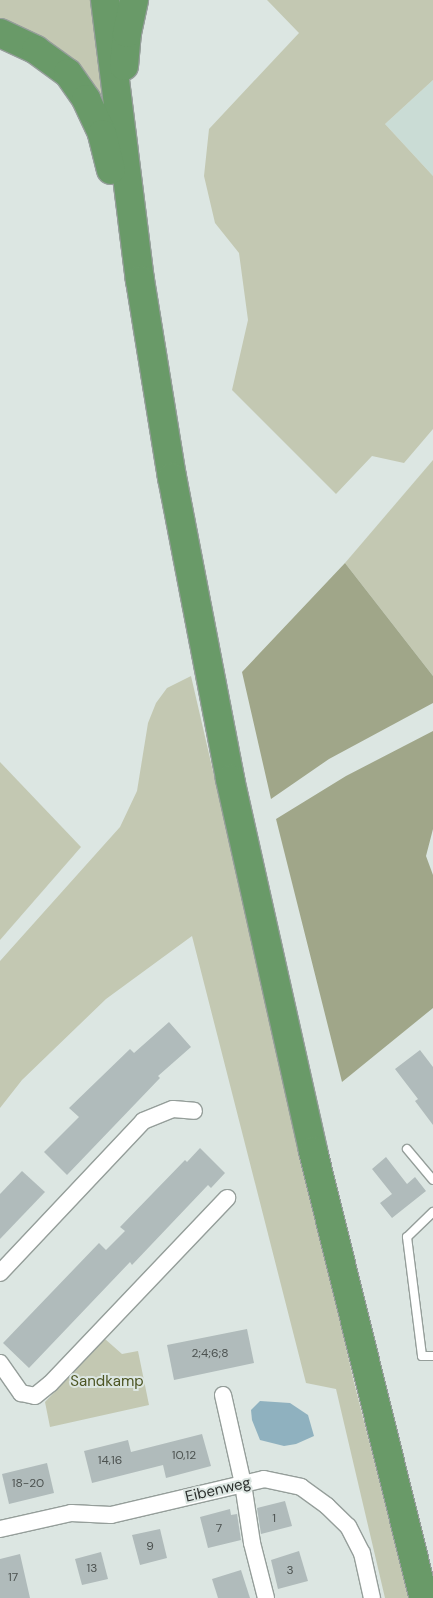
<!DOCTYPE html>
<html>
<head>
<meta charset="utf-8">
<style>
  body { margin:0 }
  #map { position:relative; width:433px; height:1598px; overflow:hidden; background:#dce6e2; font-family:"DM Sans",sans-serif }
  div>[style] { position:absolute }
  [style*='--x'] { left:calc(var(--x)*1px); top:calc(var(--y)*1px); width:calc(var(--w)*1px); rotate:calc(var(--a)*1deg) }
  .built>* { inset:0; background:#cadcd5 }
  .green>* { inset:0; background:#c3c8b2 }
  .forest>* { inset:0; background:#a0a689 }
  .water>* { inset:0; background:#8fb1bf }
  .building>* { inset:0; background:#b0bbbb }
  .roads { filter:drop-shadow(1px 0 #959e9a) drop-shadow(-1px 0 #959e9a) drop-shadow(0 1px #959e9a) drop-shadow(0 -1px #959e9a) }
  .lane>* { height:8px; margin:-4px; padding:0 4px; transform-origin:4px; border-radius:4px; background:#fff }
  .street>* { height:16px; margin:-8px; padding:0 8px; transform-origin:8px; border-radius:8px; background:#fff }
  .highway>* { height:28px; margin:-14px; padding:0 14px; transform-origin:14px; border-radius:14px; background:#699a68 }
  span { translate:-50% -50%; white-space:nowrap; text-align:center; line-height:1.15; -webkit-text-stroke:4px #dce6e2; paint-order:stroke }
  .number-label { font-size:12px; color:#4c5250 }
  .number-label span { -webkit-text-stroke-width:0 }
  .park-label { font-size:15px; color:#4c5523 }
  .street-label { font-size:15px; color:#2b2f2d }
</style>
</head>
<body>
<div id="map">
  <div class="built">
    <i style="clip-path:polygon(433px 80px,433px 176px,385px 124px)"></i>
  </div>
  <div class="green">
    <i style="clip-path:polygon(0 0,92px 0,104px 102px,74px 64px,0 24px)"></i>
    <i style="clip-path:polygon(267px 0,433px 0,433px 80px,385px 124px,433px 176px,433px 429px,404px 463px,372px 456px,336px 494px,232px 390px,248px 320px,239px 253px,215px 223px,204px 176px,209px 129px,299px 33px)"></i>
    <i style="clip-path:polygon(433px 460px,433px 676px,345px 563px)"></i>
    <i style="clip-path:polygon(191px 676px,354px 1382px,409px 1598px,385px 1598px,336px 1389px,306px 1383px,192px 936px,106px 999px,22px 1080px,0 1108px,0 961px,120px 827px,137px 791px,148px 723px,156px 703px,167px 688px)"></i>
    <i style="clip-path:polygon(0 762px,81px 847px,0 940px)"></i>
    <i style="clip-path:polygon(105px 1339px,122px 1354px,138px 1351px,149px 1405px,50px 1427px,45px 1402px)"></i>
  </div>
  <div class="forest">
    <i style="clip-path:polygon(345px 563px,433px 676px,433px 703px,329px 759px,271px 799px,242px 672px)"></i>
    <i style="clip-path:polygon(433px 731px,433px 829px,426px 856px,433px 875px,433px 1008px,342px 1082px,276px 819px,346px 776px)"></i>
  </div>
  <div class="water">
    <i style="clip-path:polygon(260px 1401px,290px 1403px,308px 1415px,314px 1436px,296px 1444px,284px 1446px,260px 1440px,252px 1420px,251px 1410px)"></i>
  </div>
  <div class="building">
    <i style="clip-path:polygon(169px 1022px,191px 1047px,158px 1076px,160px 1078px,67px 1175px,44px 1152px,79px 1117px,69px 1108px,130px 1049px,134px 1053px)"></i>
    <i style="clip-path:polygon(420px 1050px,433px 1067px,433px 1125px,415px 1101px,418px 1099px,395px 1069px)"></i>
    <i style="clip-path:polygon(200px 1148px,225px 1173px,211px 1188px,208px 1185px,132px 1265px,130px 1262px,29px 1368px,3px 1343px,99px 1243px,106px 1250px,125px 1231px,120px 1227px,185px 1160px,187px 1162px)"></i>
    <i style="clip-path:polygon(386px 1157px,407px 1184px,415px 1177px,426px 1191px,392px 1218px,380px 1203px,392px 1194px,372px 1169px)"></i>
    <i style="clip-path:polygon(22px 1171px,45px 1192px,0 1239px,0 1194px)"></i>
    <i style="clip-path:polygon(247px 1329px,254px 1363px,174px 1380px,167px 1345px)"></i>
    <i style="clip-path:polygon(202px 1434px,211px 1466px,166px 1478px,163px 1465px,92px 1483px,84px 1451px,128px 1440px,131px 1452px)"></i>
    <i style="clip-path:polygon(47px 1463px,54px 1493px,9px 1504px,2px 1474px)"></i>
    <i style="clip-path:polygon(285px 1501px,292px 1526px,261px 1534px,257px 1508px)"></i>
    <i style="clip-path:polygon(230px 1509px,231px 1515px,237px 1514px,241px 1540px,208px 1548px,200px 1517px)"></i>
    <i style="clip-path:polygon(160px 1529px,167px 1558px,140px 1565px,132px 1535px)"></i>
    <i style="clip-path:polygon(299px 1551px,308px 1581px,278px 1589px,271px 1560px)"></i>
    <i style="clip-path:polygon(101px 1552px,108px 1579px,82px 1585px,75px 1559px)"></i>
    <i style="clip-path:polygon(20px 1554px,30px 1598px,0 1598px,0 1559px)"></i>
    <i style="clip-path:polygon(241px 1570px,250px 1598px,218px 1598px,212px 1579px)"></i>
  </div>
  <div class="roads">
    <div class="lane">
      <i style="--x:407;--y:1149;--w:40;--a:50"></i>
      <i style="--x:433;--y:1212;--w:36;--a:136"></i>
      <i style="--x:407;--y:1237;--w:120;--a:82.8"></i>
      <i style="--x:422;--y:1356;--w:11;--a:0"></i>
    </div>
    <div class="street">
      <i style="--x:0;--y:1273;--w:209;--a:-46.7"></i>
      <i style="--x:143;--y:1121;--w:32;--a:-22"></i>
      <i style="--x:173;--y:1109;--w:21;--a:5"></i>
      <i style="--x:0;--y:1363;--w:37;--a:55"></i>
      <i style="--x:21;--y:1393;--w:14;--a:12"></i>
      <i style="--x:35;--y:1396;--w:19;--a:-39"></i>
      <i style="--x:50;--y:1384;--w:257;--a:-46.4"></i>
      <i style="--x:223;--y:1395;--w:91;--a:77.3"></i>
      <i style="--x:243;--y:1484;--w:60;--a:81.3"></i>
      <i style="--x:252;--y:1543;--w:57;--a:75.7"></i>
      <i style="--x:0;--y:1529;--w:73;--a:-12.7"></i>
      <i style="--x:71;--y:1513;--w:40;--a:2.9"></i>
      <i style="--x:111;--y:1515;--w:157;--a:-13.2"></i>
      <i style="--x:264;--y:1479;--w:38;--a:12"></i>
      <i style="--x:301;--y:1487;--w:32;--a:36"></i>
      <i style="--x:327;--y:1506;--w:29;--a:44"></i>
      <i style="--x:348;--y:1526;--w:30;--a:63"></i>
      <i style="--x:362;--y:1553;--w:46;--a:77.5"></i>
    </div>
    <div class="highway">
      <i style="--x:105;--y:0;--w:282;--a:82.9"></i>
      <i style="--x:140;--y:280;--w:200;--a:80.8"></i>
      <i style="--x:172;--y:477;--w:308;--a:79.1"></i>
      <i style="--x:230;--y:779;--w:381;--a:77.4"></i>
      <i style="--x:313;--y:1151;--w:461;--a:76.1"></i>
      <i style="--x:0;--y:33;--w:40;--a:25"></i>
      <i style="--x:36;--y:50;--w:39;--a:36"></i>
      <i style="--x:68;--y:73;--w:32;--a:55"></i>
      <i style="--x:86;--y:99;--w:38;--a:65"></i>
      <i style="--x:102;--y:134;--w:37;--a:76"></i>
      <i style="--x:124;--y:66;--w:33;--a:-85"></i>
      <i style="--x:127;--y:33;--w:34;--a:-78"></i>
    </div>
  </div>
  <div class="number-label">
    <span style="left:210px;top:1354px">2;4;6;8</span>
    <span style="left:184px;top:1456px">10,12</span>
    <span style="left:110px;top:1461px">14,16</span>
    <span style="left:28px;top:1484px">18-20</span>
    <span style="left:274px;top:1519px">1</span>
    <span style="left:219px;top:1529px">7</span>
    <span style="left:150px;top:1547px">9</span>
    <span style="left:92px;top:1569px">13</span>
    <span style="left:290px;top:1571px">3</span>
    <span style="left:13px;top:1578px">17</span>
  </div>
  <div class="park-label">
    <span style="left:107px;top:1382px">Sandkamp</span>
  </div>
  <div class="street-label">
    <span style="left:218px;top:1490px;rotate:-13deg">Eibenweg</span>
  </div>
</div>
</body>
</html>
